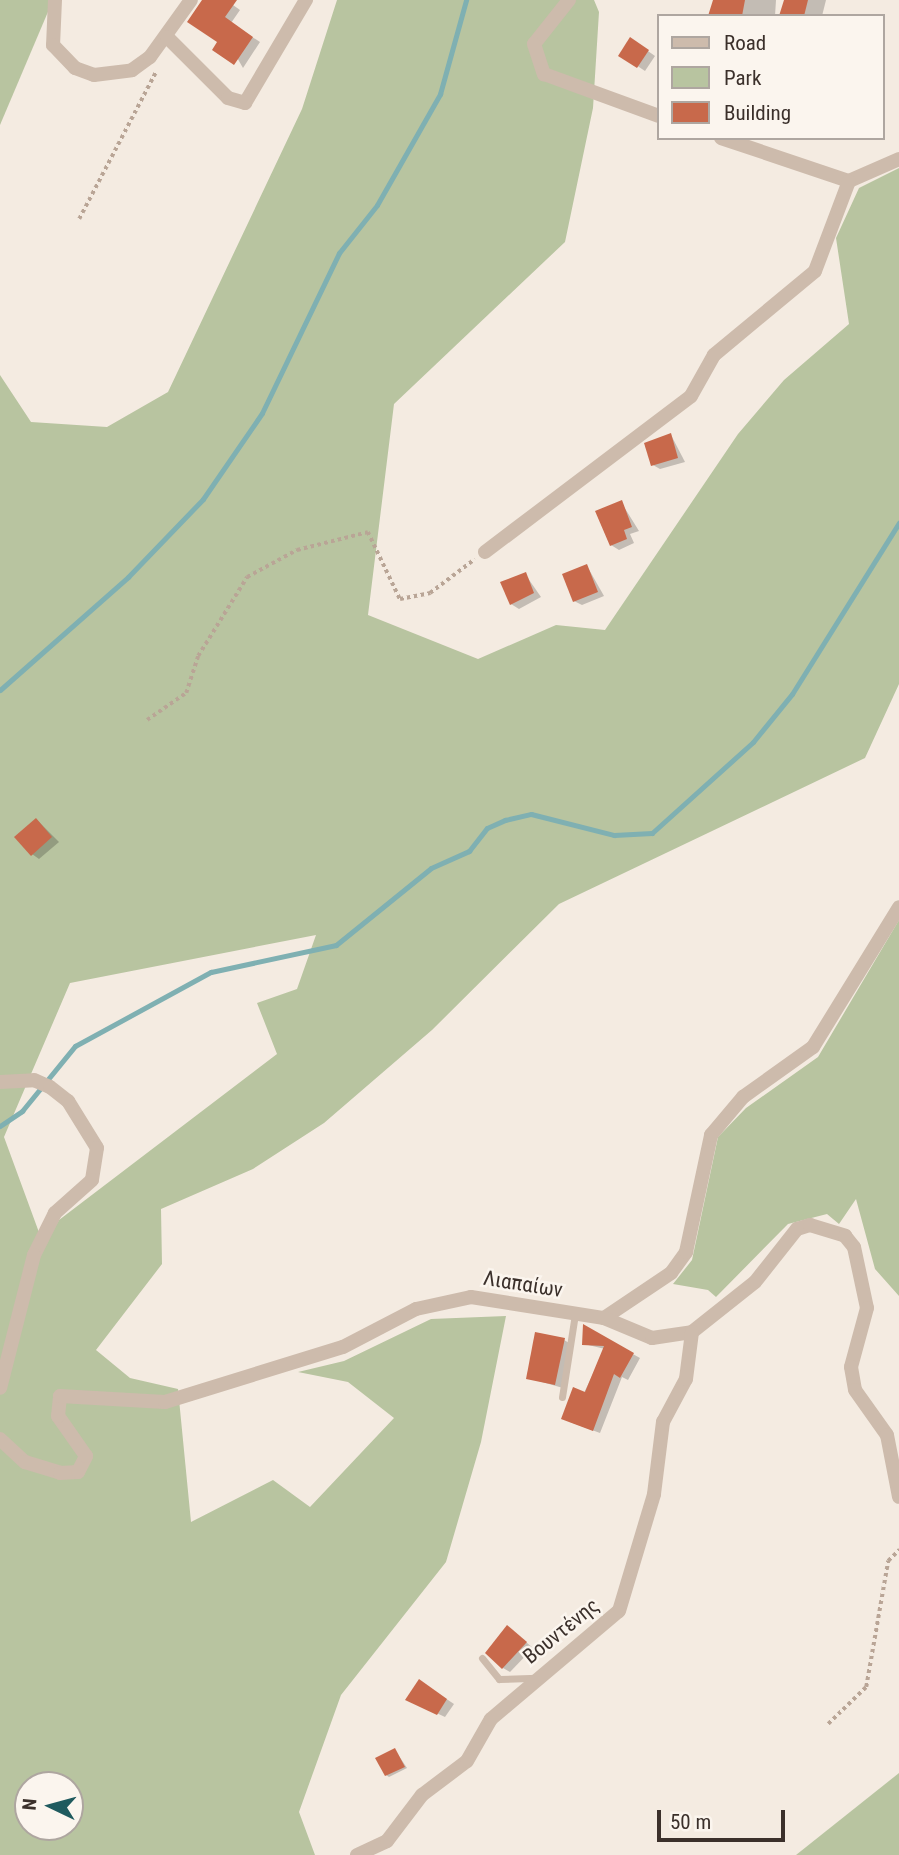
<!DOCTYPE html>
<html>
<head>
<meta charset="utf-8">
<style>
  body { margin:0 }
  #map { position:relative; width:899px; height:1855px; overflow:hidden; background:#f4ebe1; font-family:"Roboto Condensed",sans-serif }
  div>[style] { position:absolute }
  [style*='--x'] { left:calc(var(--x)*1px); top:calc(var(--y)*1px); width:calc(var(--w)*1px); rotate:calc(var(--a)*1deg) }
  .green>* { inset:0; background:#b8c4a0 }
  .shadow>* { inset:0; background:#0003 }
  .stream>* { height:5px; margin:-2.5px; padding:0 2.5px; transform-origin:2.5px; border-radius:2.5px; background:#7fb0b2 }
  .building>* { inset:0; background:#c8694b }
  .path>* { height:3.5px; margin-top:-1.75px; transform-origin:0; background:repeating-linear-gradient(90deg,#b9a596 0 3.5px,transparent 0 7px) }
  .service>* { height:7px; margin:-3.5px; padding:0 3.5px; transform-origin:3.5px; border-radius:3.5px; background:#cdbbac }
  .minor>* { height:14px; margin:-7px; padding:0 7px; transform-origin:7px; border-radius:7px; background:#cdbbac }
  span { translate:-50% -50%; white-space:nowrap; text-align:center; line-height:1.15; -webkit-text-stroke:5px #fbf5ee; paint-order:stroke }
  .street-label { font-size:21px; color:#3b302b }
  .legend { position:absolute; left:657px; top:14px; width:228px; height:126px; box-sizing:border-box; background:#fbf5ee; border:2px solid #aea6a0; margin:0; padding:9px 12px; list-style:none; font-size:21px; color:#3b302b }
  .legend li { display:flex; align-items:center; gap:14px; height:35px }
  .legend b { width:35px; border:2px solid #aea6a0 }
  .north { position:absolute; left:14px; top:1771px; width:70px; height:70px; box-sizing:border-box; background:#fbf5ee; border:2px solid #aea6a0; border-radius:50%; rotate:275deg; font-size:19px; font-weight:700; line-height:28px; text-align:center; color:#3b302b }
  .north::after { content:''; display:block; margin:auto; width:24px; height:32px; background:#1f5a5e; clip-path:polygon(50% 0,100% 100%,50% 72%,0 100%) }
  .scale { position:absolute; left:657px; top:1810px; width:128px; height:32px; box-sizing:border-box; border:4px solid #3b302b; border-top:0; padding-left:9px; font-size:21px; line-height:24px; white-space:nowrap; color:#3b302b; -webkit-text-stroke:5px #fbf5ee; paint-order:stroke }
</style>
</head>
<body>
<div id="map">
  <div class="green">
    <i style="clip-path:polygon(0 0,53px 0,0 125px)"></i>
    <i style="clip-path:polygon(evenodd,337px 0,594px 0,599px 12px,593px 108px,565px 242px,394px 404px,368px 615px,478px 659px,556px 625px,605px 630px,738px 434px,784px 380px,849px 324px,836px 238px,859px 188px,899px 168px,899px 684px,865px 758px,559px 904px,432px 1030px,324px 1123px,253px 1169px,161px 1209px,162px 1264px,96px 1350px,130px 1378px,178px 1389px,191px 1522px,273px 1480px,310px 1507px,394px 1418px,348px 1382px,298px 1372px,344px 1361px,431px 1319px,506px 1316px,481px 1442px,446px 1562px,341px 1695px,299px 1812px,315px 1855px,0 1855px,0 375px,31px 422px,107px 427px,168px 392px,302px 109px,337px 0,316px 935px,297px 989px,257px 1003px,277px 1054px,59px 1220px,44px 1246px,4px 1137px,70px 983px,316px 935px,337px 0,28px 1785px,70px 1785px,70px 1827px,28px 1827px,28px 1785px)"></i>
    <i style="clip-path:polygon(899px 920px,899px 1296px,875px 1269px,856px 1199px,839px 1224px,827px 1214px,788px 1224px,716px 1297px,708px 1290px,673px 1284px,692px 1260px,718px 1137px,746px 1108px,818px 1057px)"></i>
    <i style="clip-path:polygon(899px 1773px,899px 1855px,796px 1855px)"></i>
  </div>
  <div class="shadow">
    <i style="clip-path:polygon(204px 0,226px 0,240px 10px,231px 23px,260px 42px,243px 68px)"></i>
    <i style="clip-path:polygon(715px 0,776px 0,775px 16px,710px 16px)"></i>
    <i style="clip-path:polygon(785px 0,826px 0,822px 16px,781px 16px)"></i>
    <i style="clip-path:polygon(638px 44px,655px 56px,645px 71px,621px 55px)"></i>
    <i style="clip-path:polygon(671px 435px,685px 462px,660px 469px,653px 465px)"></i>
    <i style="clip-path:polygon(621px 502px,639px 531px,630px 534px,634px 543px,619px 550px,611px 545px)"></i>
    <i style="clip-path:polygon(587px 566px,604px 596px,582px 605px,574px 601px)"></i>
    <i style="clip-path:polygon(525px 574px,541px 597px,519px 609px,511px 604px)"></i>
    <i style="clip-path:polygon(37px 820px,59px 842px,39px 859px,32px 854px)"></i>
    <i style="clip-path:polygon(584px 1327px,640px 1358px,628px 1380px,622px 1377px,600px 1433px,570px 1422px,605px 1349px,584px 1344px)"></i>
    <i style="clip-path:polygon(564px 1340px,571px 1344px,563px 1388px,528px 1378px)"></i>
    <i style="clip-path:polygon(508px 1627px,533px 1648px,510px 1672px,503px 1668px)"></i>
    <i style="clip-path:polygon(427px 1686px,454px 1704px,445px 1717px,415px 1703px)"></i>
    <i style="clip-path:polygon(395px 1750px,407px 1768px,389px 1777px,386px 1775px)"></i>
  </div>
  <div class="stream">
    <i style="--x:0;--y:690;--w:171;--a:-41.4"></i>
    <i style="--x:128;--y:577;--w:108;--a:-46.1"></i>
    <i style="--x:203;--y:499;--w:104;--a:-55.5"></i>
    <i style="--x:262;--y:413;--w:178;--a:-64.3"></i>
    <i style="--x:339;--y:253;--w:61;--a:-51.6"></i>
    <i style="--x:377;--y:205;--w:128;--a:-60.4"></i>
    <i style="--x:440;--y:94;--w:98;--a:-74.5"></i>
    <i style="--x:0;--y:1126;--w:27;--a:-34"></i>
    <i style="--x:22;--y:1111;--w:84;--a:-50.8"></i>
    <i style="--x:75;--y:1046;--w:155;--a:-28.6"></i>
    <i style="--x:211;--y:972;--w:128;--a:-12.2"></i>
    <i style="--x:336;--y:945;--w:122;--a:-39"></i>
    <i style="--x:431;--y:868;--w:42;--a:-24.1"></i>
    <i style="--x:469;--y:851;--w:29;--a:-52"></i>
    <i style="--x:487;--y:828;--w:20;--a:-24"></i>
    <i style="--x:505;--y:820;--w:27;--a:-13"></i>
    <i style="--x:531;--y:814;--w:86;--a:14.2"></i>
    <i style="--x:614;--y:835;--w:38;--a:-3"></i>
    <i style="--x:652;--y:833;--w:136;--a:-42"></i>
    <i style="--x:753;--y:742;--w:62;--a:-50.9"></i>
    <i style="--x:792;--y:694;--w:202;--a:-58"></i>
  </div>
  <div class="building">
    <i style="clip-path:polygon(202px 0,237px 0,225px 17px,253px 37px,234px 65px,212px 50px,217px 42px,187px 22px)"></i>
    <i style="clip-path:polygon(713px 0,745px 0,742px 16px,708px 16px)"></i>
    <i style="clip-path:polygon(784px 0,808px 0,804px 16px,779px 16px)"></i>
    <i style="clip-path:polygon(630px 37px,649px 50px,637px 68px,618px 56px)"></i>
    <i style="clip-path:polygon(671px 433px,678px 458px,651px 466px,644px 443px)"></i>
    <i style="clip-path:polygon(622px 500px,632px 527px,624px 530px,627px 539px,610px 546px,595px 511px)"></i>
    <i style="clip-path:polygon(587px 564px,598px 592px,573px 602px,562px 574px)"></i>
    <i style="clip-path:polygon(526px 572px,534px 593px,510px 605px,500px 582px)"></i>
    <i style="clip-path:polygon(36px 818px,52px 837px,31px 856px,14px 837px)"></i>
    <i style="clip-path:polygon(583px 1324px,634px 1353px,620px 1378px,614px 1374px,593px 1431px,561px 1419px,573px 1387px,585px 1392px,604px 1346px,582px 1345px)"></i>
    <i style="clip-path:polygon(535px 1332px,565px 1338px,555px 1385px,526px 1379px)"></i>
    <i style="clip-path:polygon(507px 1625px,527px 1642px,502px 1669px,485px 1653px)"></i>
    <i style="clip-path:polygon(419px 1679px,447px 1699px,437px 1715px,405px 1700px)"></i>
    <i style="clip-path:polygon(395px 1748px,405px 1767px,385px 1776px,375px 1758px)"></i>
  </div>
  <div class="path">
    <i style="--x:79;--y:219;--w:166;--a:-62.4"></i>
    <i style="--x:147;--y:720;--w:47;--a:-34.7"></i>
    <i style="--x:186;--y:693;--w:39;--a:-72"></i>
    <i style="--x:198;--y:656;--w:93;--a:-58.2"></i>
    <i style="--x:247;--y:577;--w:57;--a:-28.4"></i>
    <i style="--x:297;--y:550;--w:73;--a:-14.2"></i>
    <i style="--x:368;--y:532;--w:74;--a:64.5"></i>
    <i style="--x:400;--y:599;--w:31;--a:-11"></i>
    <i style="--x:430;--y:593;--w:56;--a:-37.1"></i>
    <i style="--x:828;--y:1724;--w:53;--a:-44.2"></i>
    <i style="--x:866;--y:1687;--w:128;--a:-80.1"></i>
    <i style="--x:888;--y:1561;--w:16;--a:-45"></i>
  </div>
  <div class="service">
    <i style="--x:562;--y:1397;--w:84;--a:-81.1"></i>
    <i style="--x:482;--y:1658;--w:27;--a:51"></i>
    <i style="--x:499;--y:1679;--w:38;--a:-2"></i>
  </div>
  <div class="minor">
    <i style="--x:55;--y:0;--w:45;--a:92.5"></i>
    <i style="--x:53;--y:45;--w:32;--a:46"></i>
    <i style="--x:75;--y:68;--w:20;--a:20"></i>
    <i style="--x:94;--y:75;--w:38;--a:-7"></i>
    <i style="--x:132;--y:70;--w:22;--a:-36"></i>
    <i style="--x:150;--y:57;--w:70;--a:-54.3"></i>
    <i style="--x:569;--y:0;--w:56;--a:128.5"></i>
    <i style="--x:534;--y:44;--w:32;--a:72"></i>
    <i style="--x:544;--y:74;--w:122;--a:20.1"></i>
    <i style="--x:167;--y:37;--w:86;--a:45"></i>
    <i style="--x:228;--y:98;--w:18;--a:16"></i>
    <i style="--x:245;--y:103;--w:120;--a:-59.4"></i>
    <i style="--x:721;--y:138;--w:135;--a:18.6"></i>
    <i style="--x:849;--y:181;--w:55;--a:-23.7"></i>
    <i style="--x:485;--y:552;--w:258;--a:-37.1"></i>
    <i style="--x:691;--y:396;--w:47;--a:-60.7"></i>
    <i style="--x:714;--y:355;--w:131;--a:-39.7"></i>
    <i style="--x:815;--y:271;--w:96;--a:-69.3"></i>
    <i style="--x:0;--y:1082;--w:34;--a:-3"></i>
    <i style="--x:34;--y:1080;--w:17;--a:24"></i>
    <i style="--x:50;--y:1087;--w:23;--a:38"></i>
    <i style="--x:68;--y:1101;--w:55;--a:58.3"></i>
    <i style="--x:97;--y:1148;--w:32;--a:99"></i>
    <i style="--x:92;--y:1180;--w:50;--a:138.3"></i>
    <i style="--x:55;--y:1213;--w:47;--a:116.6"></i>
    <i style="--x:34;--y:1255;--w:137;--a:104.3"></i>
    <i style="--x:604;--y:1318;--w:81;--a:-33.9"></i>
    <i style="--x:671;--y:1273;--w:26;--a:-54"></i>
    <i style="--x:686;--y:1252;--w:120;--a:-77.9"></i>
    <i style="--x:711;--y:1135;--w:50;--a:-49.9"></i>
    <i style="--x:743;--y:1097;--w:86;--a:-35.5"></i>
    <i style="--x:813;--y:1047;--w:164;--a:-58.4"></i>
    <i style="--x:0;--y:1439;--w:34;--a:43"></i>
    <i style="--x:25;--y:1462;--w:37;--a:17"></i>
    <i style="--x:60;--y:1473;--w:18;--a:-3"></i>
    <i style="--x:78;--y:1472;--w:18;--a:-63"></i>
    <i style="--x:86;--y:1456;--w:49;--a:-125"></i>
    <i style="--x:58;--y:1416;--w:20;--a:-84"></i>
    <i style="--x:60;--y:1396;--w:105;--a:3.3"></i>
    <i style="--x:165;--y:1402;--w:186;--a:-17.2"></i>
    <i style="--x:343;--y:1347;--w:82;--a:-27.5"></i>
    <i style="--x:416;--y:1309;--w:56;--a:-12.3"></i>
    <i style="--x:471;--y:1297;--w:135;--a:9"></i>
    <i style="--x:604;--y:1318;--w:52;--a:22.6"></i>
    <i style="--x:652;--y:1338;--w:40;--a:-8.5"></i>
    <i style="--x:692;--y:1332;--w:80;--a:-38.4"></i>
    <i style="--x:755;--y:1282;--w:68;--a:-51.6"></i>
    <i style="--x:797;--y:1229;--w:14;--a:-17"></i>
    <i style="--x:810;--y:1225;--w:37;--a:17"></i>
    <i style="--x:845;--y:1236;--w:14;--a:51"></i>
    <i style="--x:854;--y:1247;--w:62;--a:78"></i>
    <i style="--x:867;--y:1308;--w:61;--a:105.2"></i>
    <i style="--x:851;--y:1367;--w:23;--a:80"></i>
    <i style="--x:855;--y:1390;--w:55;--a:54.6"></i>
    <i style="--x:887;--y:1435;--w:63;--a:79"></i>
    <i style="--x:357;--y:1855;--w:33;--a:-25"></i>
    <i style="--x:387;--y:1841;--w:58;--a:-52.7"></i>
    <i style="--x:422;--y:1795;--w:56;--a:-37.1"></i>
    <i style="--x:467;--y:1761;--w:48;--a:-60.3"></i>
    <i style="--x:491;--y:1719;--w:167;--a:-40.2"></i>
    <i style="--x:619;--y:1611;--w:122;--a:-73.3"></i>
    <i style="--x:654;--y:1494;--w:73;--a:-82.9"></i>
    <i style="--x:663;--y:1422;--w:49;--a:-61.9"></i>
    <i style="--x:686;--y:1379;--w:47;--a:-82.7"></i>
  </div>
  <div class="street-label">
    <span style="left:523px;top:1284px;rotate:9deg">Λιαπαίων</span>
    <span style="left:561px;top:1631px;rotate:-39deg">Βουντένης</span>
  </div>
  <ul class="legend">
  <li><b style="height:9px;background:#cdbbac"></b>Road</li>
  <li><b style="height:19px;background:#b8c4a0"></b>Park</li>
  <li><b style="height:19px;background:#c8694b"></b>Building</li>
  </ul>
  <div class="north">N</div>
  <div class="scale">50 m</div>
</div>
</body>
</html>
